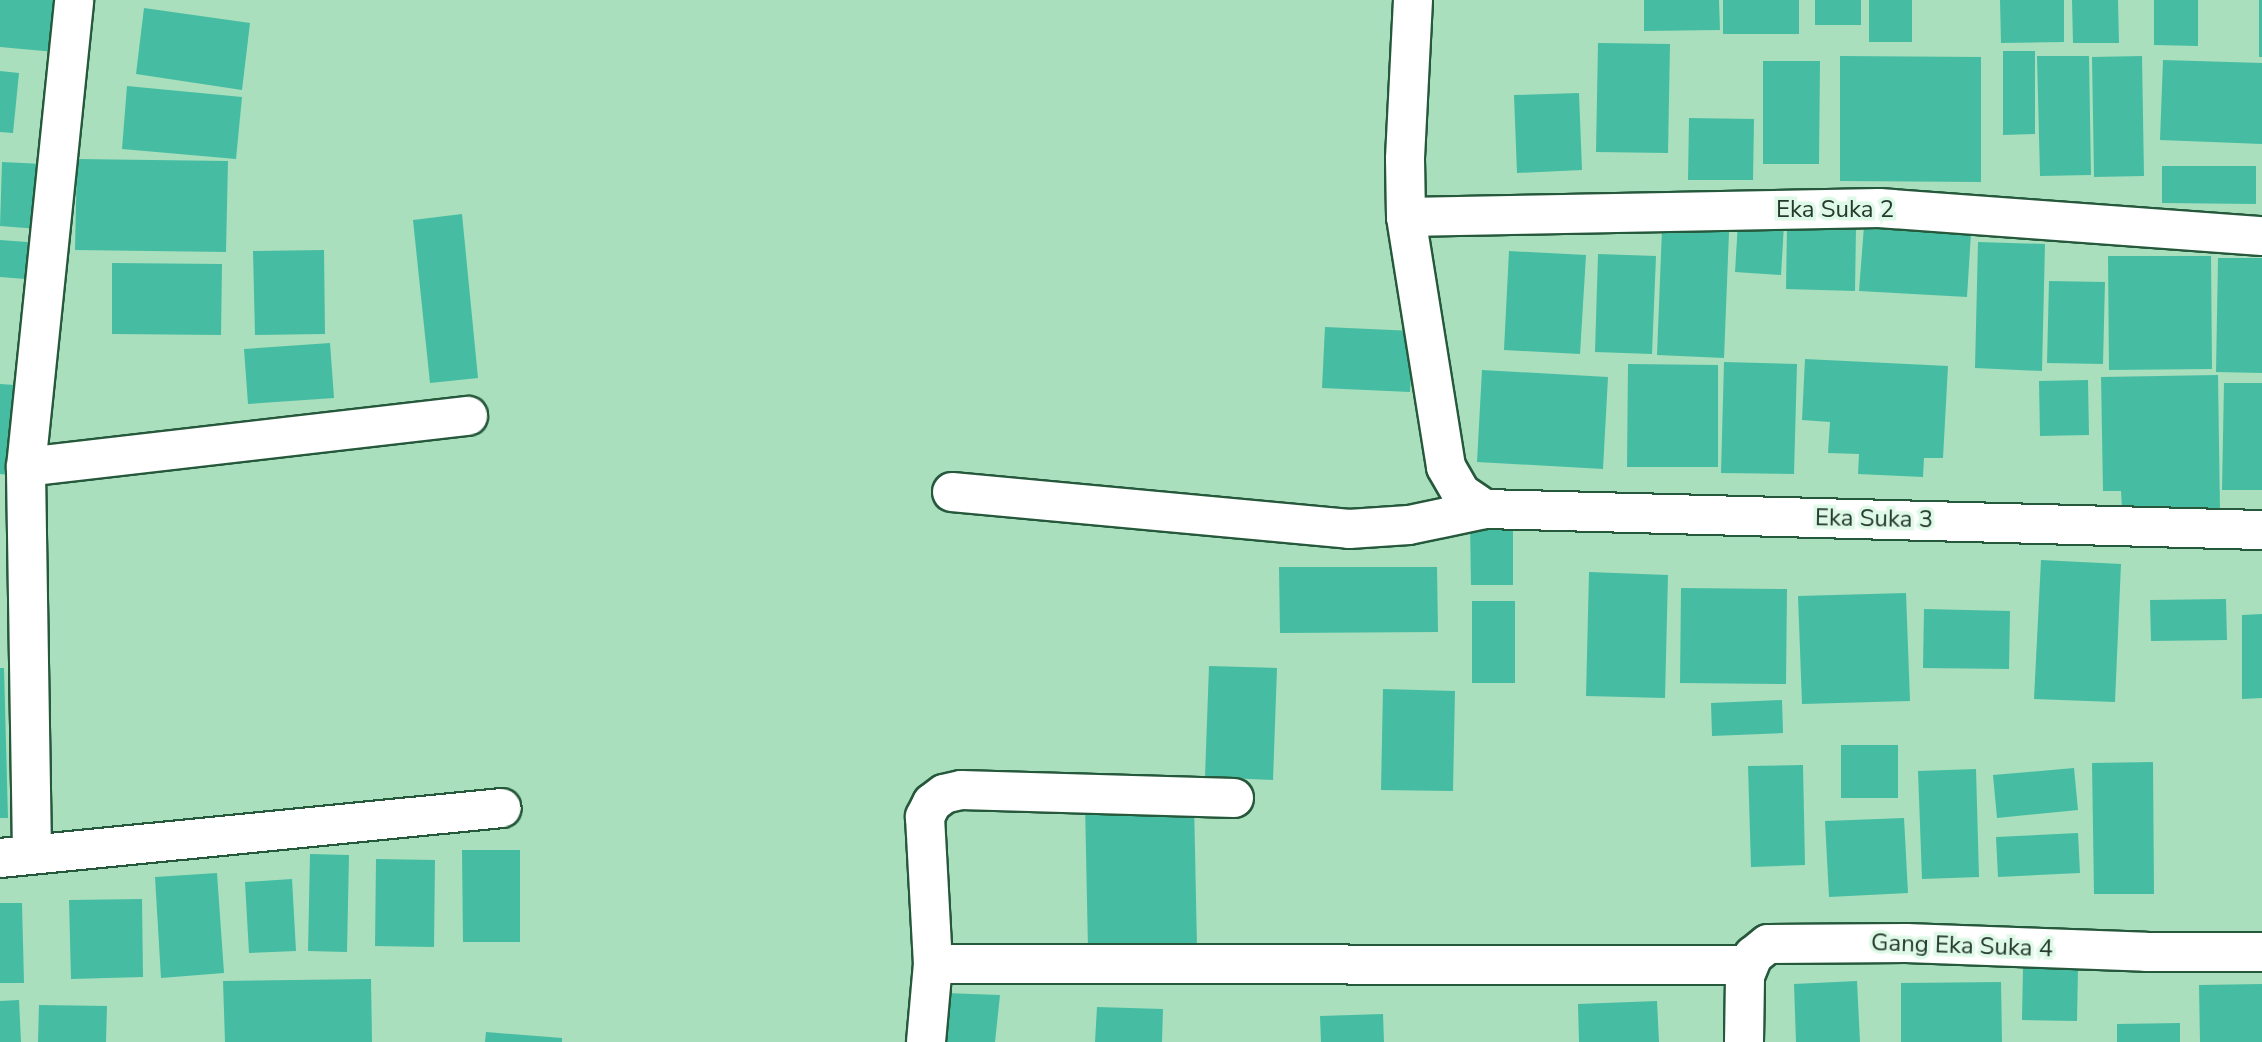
<!DOCTYPE html>
<html>
<head>
<meta charset="utf-8">
<style>
  body { margin:0 }
  #map { position:relative; width:2262px; height:1042px; overflow:hidden; background:#a9dfbc; font-family:"Nunito Sans",sans-serif }
  div>[style] { position:absolute }
  [style*='--x'] { left:calc(var(--x)*1px); top:calc(var(--y)*1px); width:calc(var(--w)*1px); rotate:calc(var(--a)*1deg) }
  .building>* { inset:0; background:#46bda3 }
  .roads { filter:drop-shadow(2px 0 #26593c) drop-shadow(-2px 0 #26593c) drop-shadow(0 2px #26593c) drop-shadow(0 -2px #26593c) }
  .minor>* { height:38px; margin:-19px; padding:0 19px; transform-origin:19px; border-radius:19px; background:#fff }
  span { translate:-50% -50%; white-space:nowrap; text-align:center; line-height:1.15; -webkit-text-stroke:7px #def9e7; paint-order:stroke }
  .street-label { font-size:24px; color:#243a2c }
</style>
</head>
<body>
<div id="map">
  <div class="building">
    <i style="clip-path:polygon(0 0,61px 0,55px 52px,0 47px)"></i>
    <i style="clip-path:polygon(1644px 0,1719px 0,1720px 30px,1644px 31px)"></i>
    <i style="clip-path:polygon(1723px 0,1799px 0,1799px 34px,1723px 34px)"></i>
    <i style="clip-path:polygon(1815px 0,1861px 0,1861px 25px,1815px 25px)"></i>
    <i style="clip-path:polygon(1869px 0,1912px 0,1912px 42px,1869px 42px)"></i>
    <i style="clip-path:polygon(2000px 0,2064px 0,2064px 42px,2001px 43px)"></i>
    <i style="clip-path:polygon(2072px 0,2118px 0,2119px 43px,2073px 43px)"></i>
    <i style="clip-path:polygon(2154px 0,2198px 0,2198px 46px,2154px 45px)"></i>
    <i style="clip-path:polygon(2259px 0,2262px 0,2262px 57px,2259px 57px)"></i>
    <i style="clip-path:polygon(144px 8px,250px 23px,242px 90px,136px 74px)"></i>
    <i style="clip-path:polygon(1598px 43px,1670px 44px,1668px 153px,1596px 152px)"></i>
    <i style="clip-path:polygon(2003px 51px,2035px 51px,2035px 134px,2003px 135px)"></i>
    <i style="clip-path:polygon(1840px 56px,1981px 57px,1981px 182px,1840px 181px)"></i>
    <i style="clip-path:polygon(2037px 56px,2089px 56px,2091px 175px,2040px 176px)"></i>
    <i style="clip-path:polygon(2142px 56px,2144px 176px,2094px 177px,2092px 57px)"></i>
    <i style="clip-path:polygon(2163px 60px,2262px 63px,2262px 144px,2160px 140px)"></i>
    <i style="clip-path:polygon(1763px 61px,1820px 61px,1819px 164px,1763px 164px)"></i>
    <i style="clip-path:polygon(0 71px,19px 73px,13px 133px,0 132px)"></i>
    <i style="clip-path:polygon(127px 86px,242px 97px,236px 159px,122px 149px)"></i>
    <i style="clip-path:polygon(1579px 93px,1582px 170px,1517px 173px,1514px 95px)"></i>
    <i style="clip-path:polygon(1689px 118px,1754px 119px,1753px 180px,1688px 180px)"></i>
    <i style="clip-path:polygon(77px 159px,228px 161px,226px 252px,75px 250px)"></i>
    <i style="clip-path:polygon(2px 162px,43px 164px,39px 229px,0 226px)"></i>
    <i style="clip-path:polygon(2162px 166px,2256px 166px,2256px 204px,2162px 203px)"></i>
    <i style="clip-path:polygon(462px 214px,478px 378px,430px 383px,413px 220px)"></i>
    <i style="clip-path:polygon(1738px 222px,1784px 225px,1781px 275px,1735px 272px)"></i>
    <i style="clip-path:polygon(1787px 225px,1856px 227px,1855px 291px,1786px 289px)"></i>
    <i style="clip-path:polygon(1864px 226px,1971px 233px,1967px 297px,1859px 291px)"></i>
    <i style="clip-path:polygon(1662px 229px,1729px 232px,1724px 358px,1657px 355px)"></i>
    <i style="clip-path:polygon(0 240px,41px 243px,38px 280px,0 277px)"></i>
    <i style="clip-path:polygon(1978px 242px,2045px 244px,2042px 371px,1975px 368px)"></i>
    <i style="clip-path:polygon(324px 250px,325px 334px,255px 335px,253px 251px)"></i>
    <i style="clip-path:polygon(1509px 251px,1586px 255px,1580px 354px,1504px 350px)"></i>
    <i style="clip-path:polygon(1598px 254px,1656px 256px,1652px 354px,1595px 352px)"></i>
    <i style="clip-path:polygon(2108px 256px,2211px 256px,2212px 369px,2109px 370px)"></i>
    <i style="clip-path:polygon(2218px 258px,2262px 258px,2262px 373px,2216px 372px)"></i>
    <i style="clip-path:polygon(112px 263px,222px 264px,221px 335px,112px 334px)"></i>
    <i style="clip-path:polygon(2049px 281px,2105px 282px,2103px 364px,2047px 363px)"></i>
    <i style="clip-path:polygon(1325px 327px,1414px 331px,1410px 392px,1322px 388px)"></i>
    <i style="clip-path:polygon(330px 343px,334px 398px,248px 404px,244px 349px)"></i>
    <i style="clip-path:polygon(1805px 359px,1948px 366px,1943px 458px,1924px 458px,1923px 477px,1858px 474px,1859px 454px,1828px 453px,1830px 422px,1802px 420px)"></i>
    <i style="clip-path:polygon(1724px 362px,1797px 364px,1794px 474px,1721px 473px)"></i>
    <i style="clip-path:polygon(1628px 364px,1718px 365px,1718px 467px,1627px 467px)"></i>
    <i style="clip-path:polygon(1482px 370px,1608px 377px,1603px 469px,1477px 462px)"></i>
    <i style="clip-path:polygon(2218px 375px,2220px 510px,2122px 510px,2121px 491px,2103px 491px,2101px 377px)"></i>
    <i style="clip-path:polygon(2088px 380px,2089px 435px,2040px 436px,2039px 381px)"></i>
    <i style="clip-path:polygon(2224px 383px,2262px 383px,2262px 490px,2222px 490px)"></i>
    <i style="clip-path:polygon(0 384px,15px 385px,10px 475px,0 474px)"></i>
    <i style="clip-path:polygon(1513px 521px,1513px 585px,1471px 585px,1470px 522px)"></i>
    <i style="clip-path:polygon(2041px 560px,2121px 564px,2115px 702px,2034px 699px)"></i>
    <i style="clip-path:polygon(1279px 567px,1437px 567px,1438px 632px,1280px 633px)"></i>
    <i style="clip-path:polygon(1589px 572px,1668px 575px,1665px 698px,1586px 696px)"></i>
    <i style="clip-path:polygon(1681px 588px,1787px 589px,1786px 684px,1680px 683px)"></i>
    <i style="clip-path:polygon(1906px 593px,1910px 701px,1802px 704px,1798px 596px)"></i>
    <i style="clip-path:polygon(2226px 599px,2227px 640px,2151px 641px,2150px 600px)"></i>
    <i style="clip-path:polygon(1472px 601px,1515px 601px,1515px 683px,1472px 683px)"></i>
    <i style="clip-path:polygon(1924px 609px,2010px 611px,2009px 669px,1923px 668px)"></i>
    <i style="clip-path:polygon(2262px 614px,2262px 698px,2242px 699px,2242px 615px)"></i>
    <i style="clip-path:polygon(1209px 666px,1277px 668px,1273px 780px,1205px 777px)"></i>
    <i style="clip-path:polygon(0 668px,4px 668px,8px 818px,0 818px)"></i>
    <i style="clip-path:polygon(1383px 689px,1455px 691px,1453px 791px,1381px 790px)"></i>
    <i style="clip-path:polygon(1782px 700px,1783px 733px,1712px 736px,1711px 703px)"></i>
    <i style="clip-path:polygon(1841px 745px,1898px 745px,1898px 798px,1841px 798px)"></i>
    <i style="clip-path:polygon(2153px 762px,2154px 894px,2094px 894px,2092px 763px)"></i>
    <i style="clip-path:polygon(1803px 765px,1805px 865px,1751px 867px,1748px 766px)"></i>
    <i style="clip-path:polygon(2074px 768px,2078px 810px,1997px 818px,1993px 775px)"></i>
    <i style="clip-path:polygon(1976px 769px,1979px 877px,1922px 879px,1918px 771px)"></i>
    <i style="clip-path:polygon(1194px 802px,1197px 947px,1088px 949px,1085px 804px)"></i>
    <i style="clip-path:polygon(1904px 818px,1908px 893px,1829px 897px,1825px 821px)"></i>
    <i style="clip-path:polygon(2078px 833px,2080px 873px,1998px 877px,1996px 837px)"></i>
    <i style="clip-path:polygon(462px 850px,520px 850px,520px 942px,463px 942px)"></i>
    <i style="clip-path:polygon(310px 854px,349px 855px,347px 952px,308px 951px)"></i>
    <i style="clip-path:polygon(376px 859px,435px 860px,434px 947px,375px 946px)"></i>
    <i style="clip-path:polygon(217px 873px,224px 973px,161px 978px,155px 877px)"></i>
    <i style="clip-path:polygon(292px 879px,296px 951px,249px 953px,245px 882px)"></i>
    <i style="clip-path:polygon(142px 899px,143px 977px,71px 979px,69px 900px)"></i>
    <i style="clip-path:polygon(0 903px,22px 903px,24px 983px,0 983px)"></i>
    <i style="clip-path:polygon(2023px 968px,2078px 968px,2077px 1021px,2022px 1020px)"></i>
    <i style="clip-path:polygon(371px 979px,372px 1042px,225px 1042px,223px 981px)"></i>
    <i style="clip-path:polygon(1857px 981px,1860px 1042px,1796px 1042px,1794px 984px)"></i>
    <i style="clip-path:polygon(2001px 982px,2002px 1042px,1901px 1042px,1901px 983px)"></i>
    <i style="clip-path:polygon(2262px 984px,2262px 1042px,2200px 1042px,2199px 985px)"></i>
    <i style="clip-path:polygon(945px 993px,1000px 995px,995px 1042px,942px 1042px)"></i>
    <i style="clip-path:polygon(19px 1000px,21px 1042px,0 1042px,0 1001px)"></i>
    <i style="clip-path:polygon(1657px 1001px,1659px 1042px,1579px 1042px,1578px 1004px)"></i>
    <i style="clip-path:polygon(39px 1005px,107px 1006px,106px 1042px,38px 1042px)"></i>
    <i style="clip-path:polygon(1097px 1007px,1163px 1009px,1162px 1042px,1095px 1042px)"></i>
    <i style="clip-path:polygon(1383px 1014px,1384px 1042px,1321px 1042px,1320px 1016px)"></i>
    <i style="clip-path:polygon(2180px 1023px,2180px 1042px,2117px 1042px,2117px 1024px)"></i>
    <i style="clip-path:polygon(486px 1032px,562px 1038px,562px 1042px,485px 1042px)"></i>
  </div>
  <div class="roads">
    <div class="minor">
      <i style="--x:1413;--y:0;--w:159;--a:92.9"></i>
      <i style="--x:1405;--y:159;--w:58;--a:89"></i>
      <i style="--x:1406;--y:217;--w:253;--a:80.9"></i>
      <i style="--x:1446;--y:467;--w:30;--a:60"></i>
      <i style="--x:1461;--y:493;--w:29;--a:34"></i>
      <i style="--x:1406;--y:217;--w:473;--a:-1.1"></i>
      <i style="--x:1879;--y:208;--w:384;--a:4.2"></i>
      <i style="--x:26;--y:467;--w:445;--a:-6.6"></i>
      <i style="--x:952;--y:492;--w:399;--a:5.3"></i>
      <i style="--x:1349;--y:529;--w:60;--a:-3.8"></i>
      <i style="--x:1409;--y:525;--w:78;--a:-11.9"></i>
      <i style="--x:1485;--y:509;--w:777;--a:1.55"></i>
      <i style="--x:1234;--y:798;--w:273;--a:-178.3"></i>
      <i style="--x:961;--y:790;--w:17;--a:167"></i>
      <i style="--x:944;--y:794;--w:15;--a:143"></i>
      <i style="--x:932;--y:803;--w:16;--a:117"></i>
      <i style="--x:925;--y:817;--w:147;--a:86.9"></i>
      <i style="--x:933;--y:964;--w:815;--a:0.07"></i>
      <i style="--x:32;--y:853;--w:386;--a:-90.9"></i>
      <i style="--x:26;--y:467;--w:469;--a:-84.1"></i>
      <i style="--x:0;--y:858;--w:504;--a:-5.69"></i>
      <i style="--x:926;--y:1042;--w:78;--a:-84.9"></i>
      <i style="--x:1744;--y:1042;--w:66;--a:-89.1"></i>
      <i style="--x:1745;--y:976;--w:22;--a:-68"></i>
      <i style="--x:1753;--y:956;--w:19;--a:-39"></i>
      <i style="--x:1768;--y:944;--w:138;--a:-0.4"></i>
      <i style="--x:1906;--y:943;--w:240;--a:2.1"></i>
      <i style="--x:2146;--y:952;--w:116;--a:0"></i>
    </div>
  </div>
  <div class="street-label">
    <span style="left:1835px;top:210px">Eka Suka 2</span>
    <span style="left:1874px;top:519px;rotate:1deg">Eka Suka 3</span>
    <span style="left:1962px;top:946px;rotate:2deg">Gang Eka Suka 4</span>
  </div>
</div>
</body>
</html>
